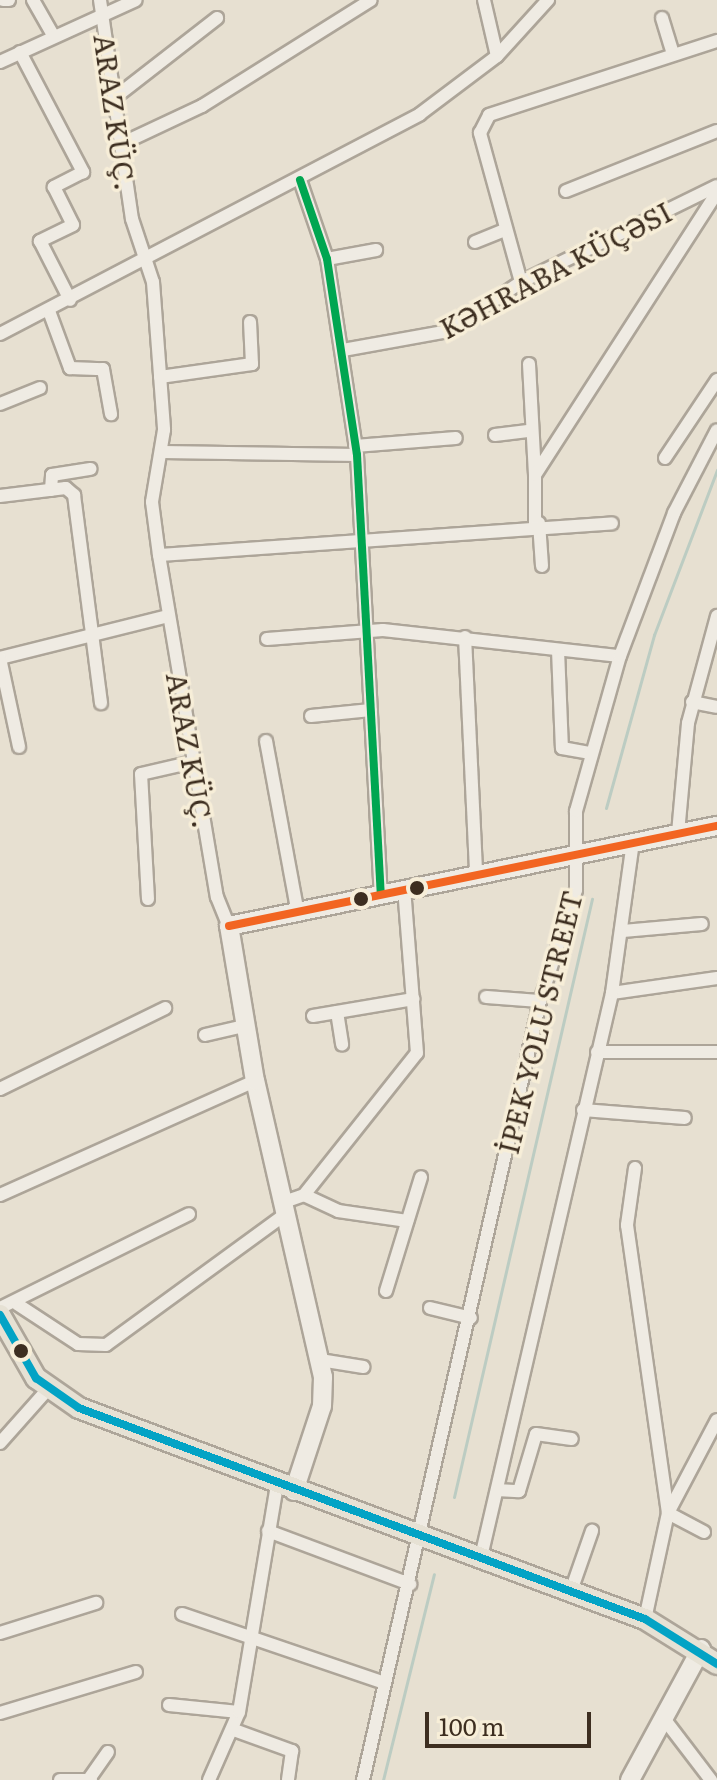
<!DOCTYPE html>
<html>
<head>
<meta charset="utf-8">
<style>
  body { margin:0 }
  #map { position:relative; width:717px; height:1780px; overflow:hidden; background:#e7e0d1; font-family:Literata,serif }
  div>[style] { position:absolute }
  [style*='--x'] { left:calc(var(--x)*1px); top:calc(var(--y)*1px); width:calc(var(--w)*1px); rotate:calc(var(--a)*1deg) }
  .stream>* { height:3px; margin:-1.5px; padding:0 1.5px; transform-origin:1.5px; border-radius:1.5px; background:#bcccc2 }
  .roads { filter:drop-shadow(2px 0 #ada599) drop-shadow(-2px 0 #ada599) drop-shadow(0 2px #ada599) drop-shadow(0 -2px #ada599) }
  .street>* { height:12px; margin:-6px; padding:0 6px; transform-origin:6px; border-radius:6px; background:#efebe3 }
  .secondary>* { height:18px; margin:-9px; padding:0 9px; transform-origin:9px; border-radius:9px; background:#efebe3 }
  .primary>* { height:20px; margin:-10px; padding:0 10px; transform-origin:10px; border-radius:10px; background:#e6e1d4 }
  .bus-1>* { height:8px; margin:-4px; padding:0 4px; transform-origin:4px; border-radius:4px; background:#00a651 }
  .bus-2>* { height:8px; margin:-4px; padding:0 4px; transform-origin:4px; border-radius:4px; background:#f26522 }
  .bus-3>* { height:8px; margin:-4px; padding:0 4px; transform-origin:4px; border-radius:4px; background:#03a3c5 }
  .dots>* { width:22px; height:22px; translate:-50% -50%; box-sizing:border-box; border:4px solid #f7eed8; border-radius:50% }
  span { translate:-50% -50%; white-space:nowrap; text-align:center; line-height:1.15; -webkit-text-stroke:7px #f7eed8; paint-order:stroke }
  .street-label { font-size:28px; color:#3d2e20 }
  .scale { position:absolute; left:425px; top:1712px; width:166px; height:36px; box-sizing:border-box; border:4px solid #3d2e20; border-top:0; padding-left:10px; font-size:24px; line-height:28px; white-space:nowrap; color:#3d2e20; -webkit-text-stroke:6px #f7eed8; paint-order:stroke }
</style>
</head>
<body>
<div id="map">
  <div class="stream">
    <i style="--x:606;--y:808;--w:180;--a:-74.5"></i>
    <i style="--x:654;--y:635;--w:177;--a:-69.1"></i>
    <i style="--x:454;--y:1497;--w:614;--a:-77.01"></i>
    <i style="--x:383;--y:1780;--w:212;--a:-76.1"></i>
  </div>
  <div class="roads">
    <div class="street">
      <i style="--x:3;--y:0;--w:6;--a:0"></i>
      <i style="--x:33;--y:0;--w:40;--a:60.3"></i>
      <i style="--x:100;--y:0;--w:221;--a:81.7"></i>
      <i style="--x:132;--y:219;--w:66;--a:71.6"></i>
      <i style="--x:153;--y:282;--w:148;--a:85.7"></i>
      <i style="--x:164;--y:430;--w:73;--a:99.5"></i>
      <i style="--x:152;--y:502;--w:53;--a:82.5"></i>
      <i style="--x:159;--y:555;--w:347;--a:80.4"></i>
      <i style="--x:217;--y:897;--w:31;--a:68"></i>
      <i style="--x:484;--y:0;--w:57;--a:76.9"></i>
      <i style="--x:662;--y:18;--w:37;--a:73"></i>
      <i style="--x:20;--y:52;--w:136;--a:62.3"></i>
      <i style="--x:83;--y:172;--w:33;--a:153"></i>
      <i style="--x:54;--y:187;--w:42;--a:63.4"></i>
      <i style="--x:73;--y:225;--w:37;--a:154"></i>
      <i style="--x:40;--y:241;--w:66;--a:63"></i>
      <i style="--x:0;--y:62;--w:149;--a:-24.5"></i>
      <i style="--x:113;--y:99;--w:132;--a:-37.9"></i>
      <i style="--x:119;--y:145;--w:92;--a:-25.2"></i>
      <i style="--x:202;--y:106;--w:199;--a:-32.1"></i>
      <i style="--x:300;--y:180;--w:83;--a:71.1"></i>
      <i style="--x:327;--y:259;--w:198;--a:81.3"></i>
      <i style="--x:357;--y:455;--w:439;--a:86.9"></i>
      <i style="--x:566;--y:191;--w:162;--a:-21.7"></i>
      <i style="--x:475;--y:242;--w:31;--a:-22"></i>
      <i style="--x:327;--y:259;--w:50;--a:-10.4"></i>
      <i style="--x:521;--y:282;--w:155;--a:-105.4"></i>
      <i style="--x:480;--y:133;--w:20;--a:-63"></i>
      <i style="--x:489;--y:115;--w:240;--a:-18"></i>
      <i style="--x:49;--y:311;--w:61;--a:69.8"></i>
      <i style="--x:70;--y:368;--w:33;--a:2"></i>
      <i style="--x:103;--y:369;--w:46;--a:79.9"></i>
      <i style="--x:0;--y:334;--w:474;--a:-27.6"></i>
      <i style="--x:420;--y:114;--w:96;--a:-37"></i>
      <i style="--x:497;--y:56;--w:76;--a:-47.7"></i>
      <i style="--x:343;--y:350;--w:108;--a:-10.2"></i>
      <i style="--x:449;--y:331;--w:87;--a:-34.2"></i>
      <i style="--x:521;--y:282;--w:218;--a:-26.1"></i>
      <i style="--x:529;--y:364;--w:111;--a:86.9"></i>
      <i style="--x:160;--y:377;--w:93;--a:-8"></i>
      <i style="--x:252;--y:364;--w:42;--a:-92.7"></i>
      <i style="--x:0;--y:404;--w:43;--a:-21.8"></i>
      <i style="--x:495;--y:435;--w:33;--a:-7"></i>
      <i style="--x:355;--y:446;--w:101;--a:-4.5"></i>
      <i style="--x:163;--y:452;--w:194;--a:0.9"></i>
      <i style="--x:665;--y:458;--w:94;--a:-56.3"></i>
      <i style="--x:51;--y:490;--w:15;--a:-86"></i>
      <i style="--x:52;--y:475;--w:39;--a:-9"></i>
      <i style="--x:0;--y:496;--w:66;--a:-6.9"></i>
      <i style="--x:66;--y:488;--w:11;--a:41"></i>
      <i style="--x:74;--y:495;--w:210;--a:82.6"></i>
      <i style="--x:539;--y:523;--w:43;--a:86"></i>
      <i style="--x:535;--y:524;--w:49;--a:-90"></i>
      <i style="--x:535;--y:475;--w:336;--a:-57.2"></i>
      <i style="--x:159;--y:555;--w:454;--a:-4"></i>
      <i style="--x:465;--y:637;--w:235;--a:87.3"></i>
      <i style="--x:267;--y:639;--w:116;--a:-4.4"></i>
      <i style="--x:383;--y:630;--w:238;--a:6.3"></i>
      <i style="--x:558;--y:650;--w:98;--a:87.7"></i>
      <i style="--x:562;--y:748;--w:29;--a:10"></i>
      <i style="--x:0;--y:658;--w:173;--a:-14"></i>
      <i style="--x:0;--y:658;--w:91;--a:77.9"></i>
      <i style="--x:692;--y:702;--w:25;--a:11"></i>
      <i style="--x:311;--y:716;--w:60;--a:-5.7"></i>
      <i style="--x:266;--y:741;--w:170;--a:79.5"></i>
      <i style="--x:678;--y:833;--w:110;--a:-84.8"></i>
      <i style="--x:688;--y:723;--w:111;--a:-74.8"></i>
      <i style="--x:148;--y:899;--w:125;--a:-93.2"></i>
      <i style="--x:141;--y:774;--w:53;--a:-13"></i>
      <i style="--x:623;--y:931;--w:79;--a:-5.1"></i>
      <i style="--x:612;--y:993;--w:106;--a:-8.1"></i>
      <i style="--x:486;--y:997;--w:54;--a:4.2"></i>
      <i style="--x:337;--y:1012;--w:33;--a:81"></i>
      <i style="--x:313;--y:1016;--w:102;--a:-9.6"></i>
      <i style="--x:205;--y:1035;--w:40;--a:-13"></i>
      <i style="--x:597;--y:1052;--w:120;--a:0"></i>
      <i style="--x:0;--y:1089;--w:184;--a:-26.1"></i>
      <i style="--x:583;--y:1110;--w:102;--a:4.5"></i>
      <i style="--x:635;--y:1168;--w:58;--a:98"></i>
      <i style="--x:627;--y:1225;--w:291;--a:81.9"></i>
      <i style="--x:668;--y:1513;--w:108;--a:102.2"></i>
      <i style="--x:0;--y:1195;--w:279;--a:-24.1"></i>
      <i style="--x:304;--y:1195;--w:38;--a:25"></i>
      <i style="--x:338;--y:1211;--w:70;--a:8.2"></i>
      <i style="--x:284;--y:1202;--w:21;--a:-19"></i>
      <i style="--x:304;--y:1195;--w:181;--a:-51.5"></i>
      <i style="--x:417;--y:1053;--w:166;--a:-94.5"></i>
      <i style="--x:386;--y:1291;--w:119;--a:-72.9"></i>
      <i style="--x:17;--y:1304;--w:73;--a:33.3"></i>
      <i style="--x:78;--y:1344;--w:28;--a:2"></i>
      <i style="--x:106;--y:1345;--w:220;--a:-36.1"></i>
      <i style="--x:0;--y:1308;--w:211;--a:-26.4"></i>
      <i style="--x:430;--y:1308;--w:42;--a:13.7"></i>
      <i style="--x:320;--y:1360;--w:44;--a:9.2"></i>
      <i style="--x:0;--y:1443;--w:72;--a:-48.4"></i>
      <i style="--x:497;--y:1490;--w:22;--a:3"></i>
      <i style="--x:519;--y:1491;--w:59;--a:-73.4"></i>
      <i style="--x:536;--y:1434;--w:36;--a:8"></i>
      <i style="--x:268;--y:1531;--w:152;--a:20.5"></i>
      <i style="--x:704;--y:1532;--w:41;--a:-152.2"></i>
      <i style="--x:668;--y:1513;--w:105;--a:-62.2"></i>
      <i style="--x:481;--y:1557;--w:579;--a:-76.92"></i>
      <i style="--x:612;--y:993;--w:152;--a:-82.1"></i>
      <i style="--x:571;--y:1591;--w:64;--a:-70.7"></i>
      <i style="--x:182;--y:1614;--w:211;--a:18.8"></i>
      <i style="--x:0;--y:1633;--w:101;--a:-17.4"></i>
      <i style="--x:169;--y:1705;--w:70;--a:5.7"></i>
      <i style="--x:0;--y:1713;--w:142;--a:-16.8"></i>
      <i style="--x:662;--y:1716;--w:81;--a:52.6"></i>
      <i style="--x:234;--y:1730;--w:62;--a:19.9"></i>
      <i style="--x:292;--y:1751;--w:29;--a:98"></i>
      <i style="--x:89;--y:1779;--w:33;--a:-55"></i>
      <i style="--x:60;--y:1780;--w:31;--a:0"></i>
      <i style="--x:209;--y:1780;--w:74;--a:-66.2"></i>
      <i style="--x:239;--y:1712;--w:231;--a:-80.5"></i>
      <i style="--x:363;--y:1780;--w:799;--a:-77.2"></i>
      <i style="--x:540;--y:1001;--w:117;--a:-72"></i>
      <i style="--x:576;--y:890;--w:79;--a:-90"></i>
      <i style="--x:576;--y:811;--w:161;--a:-74.2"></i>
      <i style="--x:620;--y:656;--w:153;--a:-69.3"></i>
      <i style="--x:674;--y:513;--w:93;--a:-62.6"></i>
    </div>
    <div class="secondary">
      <i style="--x:294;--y:1491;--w:89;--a:-71.8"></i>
      <i style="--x:322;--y:1406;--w:29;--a:-88"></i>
      <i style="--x:323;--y:1377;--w:304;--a:-102.9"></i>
      <i style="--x:255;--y:1081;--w:157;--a:-99.5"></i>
      <i style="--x:229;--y:926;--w:498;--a:-11.6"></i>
      <i style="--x:630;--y:1780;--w:149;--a:-61.5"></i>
    </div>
    <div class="primary">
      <i style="--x:0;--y:1315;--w:73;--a:60.3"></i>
      <i style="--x:36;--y:1378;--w:52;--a:34.9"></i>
      <i style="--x:79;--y:1408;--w:604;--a:20.45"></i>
      <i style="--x:645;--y:1619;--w:85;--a:32"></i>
    </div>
  </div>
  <div class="bus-1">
    <i style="--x:300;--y:180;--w:83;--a:71.1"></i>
    <i style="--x:327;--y:259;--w:198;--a:81.3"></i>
    <i style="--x:357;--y:455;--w:439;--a:86.9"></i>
  </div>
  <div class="bus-2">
    <i style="--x:229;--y:926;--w:498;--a:-11.6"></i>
  </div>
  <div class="bus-3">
    <i style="--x:0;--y:1315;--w:73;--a:60.3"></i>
    <i style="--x:36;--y:1378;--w:52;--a:34.9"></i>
    <i style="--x:79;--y:1408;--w:604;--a:20.45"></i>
    <i style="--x:645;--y:1619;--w:85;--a:32"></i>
  </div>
  <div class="dots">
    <i style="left:417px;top:888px;background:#3d2e20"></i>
    <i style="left:361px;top:899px;background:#3d2e20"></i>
    <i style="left:21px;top:1351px;background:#3d2e20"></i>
  </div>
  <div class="street-label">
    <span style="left:116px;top:112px;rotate:82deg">ARAZ KÜÇ.</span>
    <span style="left:555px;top:269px;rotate:-28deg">KƏHRABA KÜÇƏSI</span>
    <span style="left:191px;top:750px;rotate:80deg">ARAZ KÜÇ.</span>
    <span style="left:539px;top:1022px;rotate:-76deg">İPEK YOLU STREET</span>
  </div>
  <div class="scale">100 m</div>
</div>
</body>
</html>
